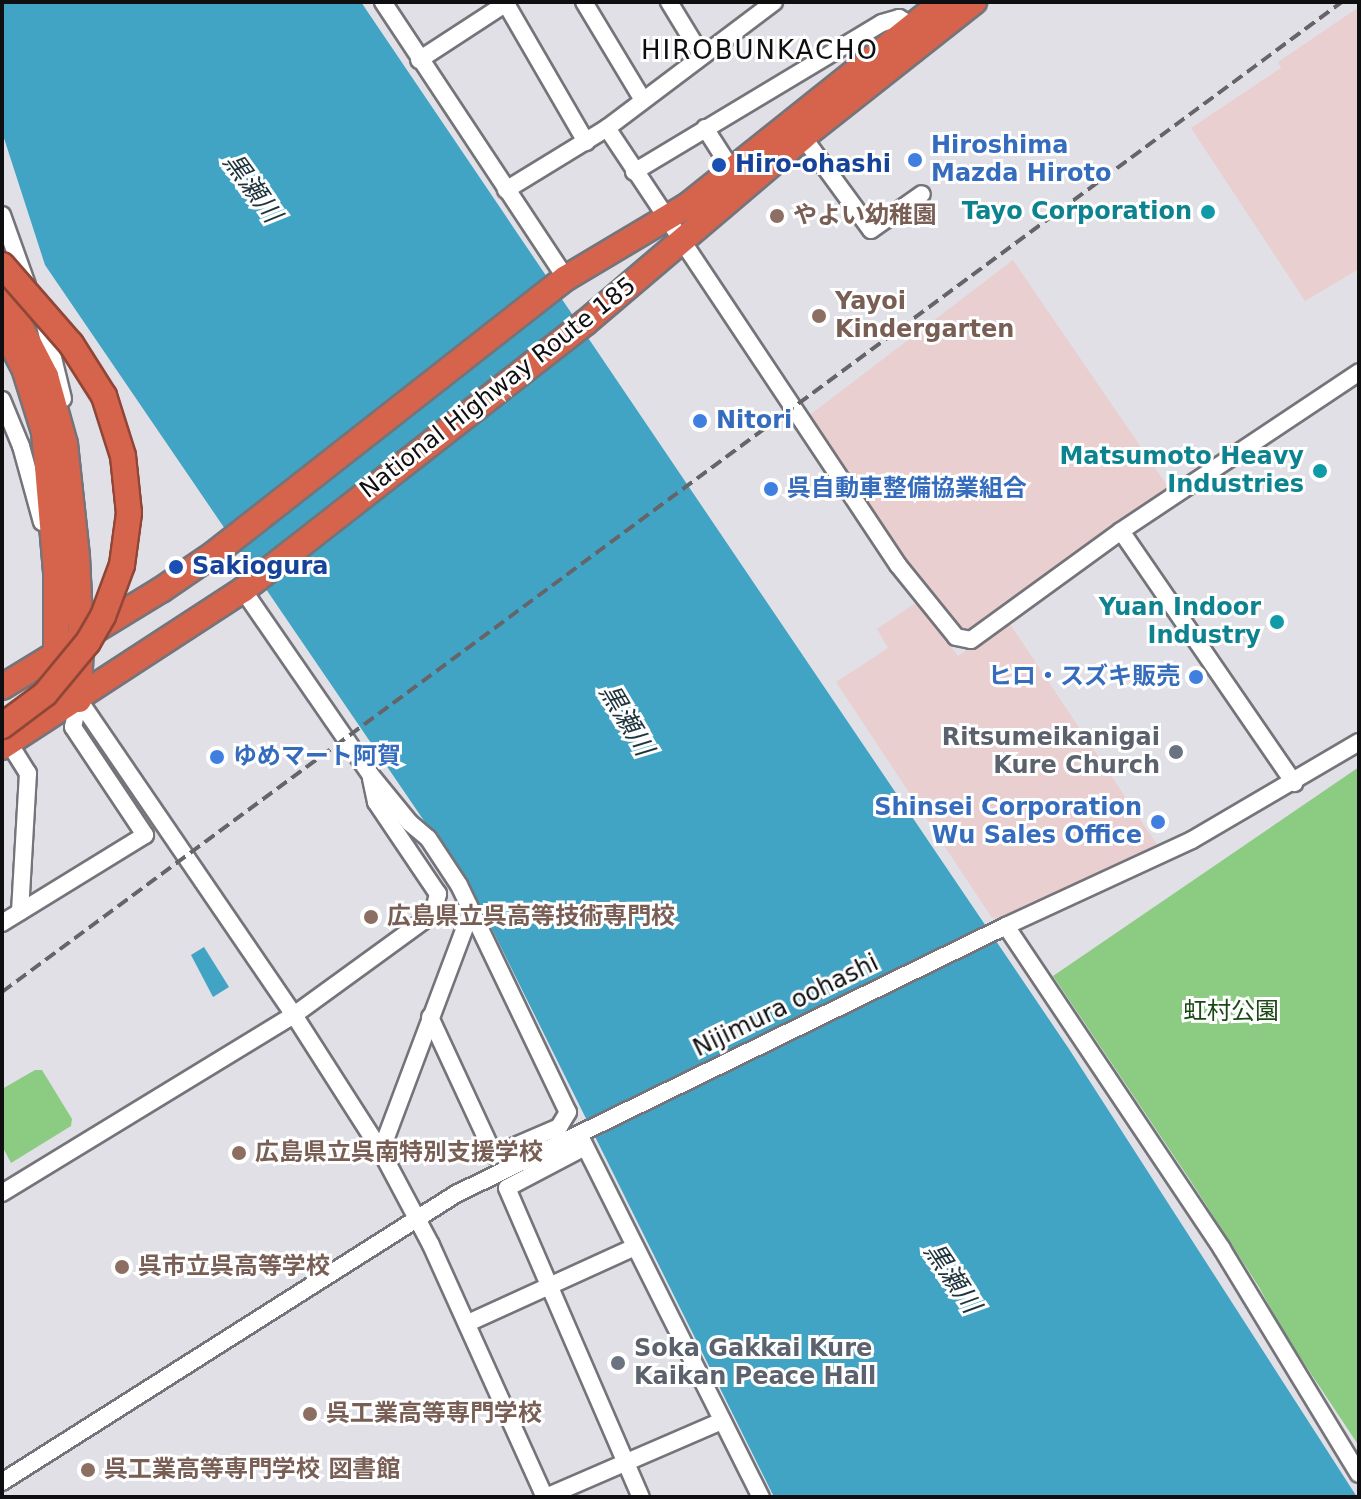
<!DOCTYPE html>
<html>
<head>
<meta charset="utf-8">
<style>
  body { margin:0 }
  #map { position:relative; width:1361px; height:1499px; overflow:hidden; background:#e0e0e6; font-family:"DejaVu Sans","Noto Sans JP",sans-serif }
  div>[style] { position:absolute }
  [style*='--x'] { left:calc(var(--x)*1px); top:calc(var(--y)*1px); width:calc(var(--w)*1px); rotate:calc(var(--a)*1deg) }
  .industrial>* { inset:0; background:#eacfd0 }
  .green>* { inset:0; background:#8bcc82 }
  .water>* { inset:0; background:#42a4c5 }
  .roads { filter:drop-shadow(2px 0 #74747a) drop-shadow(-2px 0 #74747a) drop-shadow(0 2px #74747a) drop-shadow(0 -2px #74747a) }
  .minor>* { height:16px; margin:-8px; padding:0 8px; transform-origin:8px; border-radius:8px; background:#fff }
  .highway>* { height:24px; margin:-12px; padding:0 12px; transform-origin:12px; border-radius:12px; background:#d6644c }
  .rail>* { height:4px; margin-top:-2px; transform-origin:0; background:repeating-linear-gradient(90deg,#656569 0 12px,transparent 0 18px) }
  .bridges { filter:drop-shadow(2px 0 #904637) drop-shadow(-2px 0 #904637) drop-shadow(0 2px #904637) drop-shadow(0 -2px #904637) }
  .highway-bridge>* { height:24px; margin:-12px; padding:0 12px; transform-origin:12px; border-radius:12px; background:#d6644c }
  .dots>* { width:22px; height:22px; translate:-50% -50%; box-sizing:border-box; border:4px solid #fff; border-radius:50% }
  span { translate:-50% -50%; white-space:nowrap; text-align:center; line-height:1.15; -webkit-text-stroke:6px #fff; paint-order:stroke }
  .shop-label { font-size:24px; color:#366cbe; font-weight:700 }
  .left { translate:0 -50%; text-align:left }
  .right { translate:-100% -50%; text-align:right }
  .transit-label { font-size:24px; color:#164399; font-weight:700 }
  .culture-label { font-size:24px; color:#0d838f; font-weight:700 }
  .education-label { font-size:24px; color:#785e54; font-weight:700 }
  .street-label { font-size:24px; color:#0f0f11 }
  .worship-label { font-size:24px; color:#5b616d; font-weight:700 }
  .park-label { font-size:24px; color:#1a4814 }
  .neighbourhood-label { font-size:26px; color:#0f0f11; letter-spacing:2px }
  .water-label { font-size:26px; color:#1e343c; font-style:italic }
  .frame { position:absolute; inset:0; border:4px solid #0f0f11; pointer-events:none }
</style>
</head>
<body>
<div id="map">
  <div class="industrial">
    <i style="clip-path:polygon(1359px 7px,1359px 269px,1305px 301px,1191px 128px,1281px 68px,1278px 62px)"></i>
    <i style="clip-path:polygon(1013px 260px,1171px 491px,968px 630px,956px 630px,807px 417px)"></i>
    <i style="clip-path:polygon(917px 602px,958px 656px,1008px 621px,1158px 846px,1001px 920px,992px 918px,836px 682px,888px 648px,877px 629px)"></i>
  </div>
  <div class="green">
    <i style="clip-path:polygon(1359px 767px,1359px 1446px,1284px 1333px,1259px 1287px,1190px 1180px,1053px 976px)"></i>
    <i style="clip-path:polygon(35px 1070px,42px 1070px,72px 1119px,71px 1126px,11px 1163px,2px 1146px,2px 1089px)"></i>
  </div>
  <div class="water">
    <i style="clip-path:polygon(2px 2px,361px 2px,1069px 1049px,1357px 1497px,774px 1497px,476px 897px,45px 265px,2px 132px)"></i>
    <i style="clip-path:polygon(204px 947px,229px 987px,213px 997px,191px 955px)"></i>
  </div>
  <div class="roads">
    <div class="minor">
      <i style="--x:383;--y:2;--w:331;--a:56.5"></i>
      <i style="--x:505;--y:2;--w:162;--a:59.9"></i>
      <i style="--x:584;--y:2;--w:114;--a:59"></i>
      <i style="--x:669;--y:2;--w:63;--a:58.6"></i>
      <i style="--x:419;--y:60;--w:106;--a:-33.1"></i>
      <i style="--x:607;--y:128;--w:525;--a:56.34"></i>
      <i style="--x:898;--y:565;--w:92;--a:51.1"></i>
      <i style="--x:956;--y:637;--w:15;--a:11"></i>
      <i style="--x:971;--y:640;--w:185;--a:-36"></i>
      <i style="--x:1121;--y:531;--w:286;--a:-33.7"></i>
      <i style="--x:705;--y:128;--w:50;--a:57.3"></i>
      <i style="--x:803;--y:137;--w:115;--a:53.8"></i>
      <i style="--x:871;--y:230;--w:62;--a:-35.2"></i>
      <i style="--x:634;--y:172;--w:289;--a:-31"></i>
      <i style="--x:882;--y:23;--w:18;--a:-16"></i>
      <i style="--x:899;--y:18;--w:16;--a:30"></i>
      <i style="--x:506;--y:190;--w:119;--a:-31.5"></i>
      <i style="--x:607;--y:128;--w:209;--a:-37"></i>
      <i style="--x:2;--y:215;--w:74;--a:70.3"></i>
      <i style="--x:44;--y:321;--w:80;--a:76.3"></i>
      <i style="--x:2;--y:400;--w:50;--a:67.6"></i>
      <i style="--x:21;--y:446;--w:79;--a:74.6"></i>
      <i style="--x:1121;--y:531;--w:306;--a:55.5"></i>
      <i style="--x:243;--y:590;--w:224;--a:55.4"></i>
      <i style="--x:370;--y:774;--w:63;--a:50.8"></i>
      <i style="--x:410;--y:823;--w:23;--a:40"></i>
      <i style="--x:428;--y:838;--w:56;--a:56.6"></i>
      <i style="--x:459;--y:885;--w:252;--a:64.4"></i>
      <i style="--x:568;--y:1112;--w:17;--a:121"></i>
      <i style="--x:559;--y:1127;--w:71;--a:156.7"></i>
      <i style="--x:494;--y:1155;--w:152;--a:-114.9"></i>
      <i style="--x:79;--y:700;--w:381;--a:55.7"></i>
      <i style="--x:294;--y:1015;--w:161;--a:57.4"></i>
      <i style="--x:381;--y:1151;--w:106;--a:62"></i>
      <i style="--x:431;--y:1245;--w:277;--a:65.7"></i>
      <i style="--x:1359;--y:742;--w:194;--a:149.6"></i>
      <i style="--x:1192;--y:840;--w:205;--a:155.2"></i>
      <i style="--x:1006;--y:926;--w:389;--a:56.2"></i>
      <i style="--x:1222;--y:1249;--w:263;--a:58.7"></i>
      <i style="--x:9;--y:743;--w:36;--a:58"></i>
      <i style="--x:28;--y:773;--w:139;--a:93.3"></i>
      <i style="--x:2;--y:923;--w:168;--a:-31.6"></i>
      <i style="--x:145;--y:835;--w:130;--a:-123.7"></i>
      <i style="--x:73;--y:727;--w:28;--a:-77"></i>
      <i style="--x:583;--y:1142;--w:397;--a:63.4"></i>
      <i style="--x:585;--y:1147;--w:88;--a:152.3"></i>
      <i style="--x:507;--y:1188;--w:337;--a:66.6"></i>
      <i style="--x:381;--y:1151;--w:255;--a:-69.4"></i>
      <i style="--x:2;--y:1193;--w:342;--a:-31.4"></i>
      <i style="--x:294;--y:1015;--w:172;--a:-36"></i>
      <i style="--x:433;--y:914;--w:21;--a:-76"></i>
      <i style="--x:438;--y:894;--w:111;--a:-124"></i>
      <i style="--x:376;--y:802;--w:25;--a:-102"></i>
      <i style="--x:468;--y:1323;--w:183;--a:-24.5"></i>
      <i style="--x:2;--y:1482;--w:538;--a:-32.39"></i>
      <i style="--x:456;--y:1194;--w:612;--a:-25.98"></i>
      <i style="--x:546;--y:1497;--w:192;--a:-23.4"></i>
    </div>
    <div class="highway">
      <i style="--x:2;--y:291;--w:96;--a:62.6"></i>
      <i style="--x:46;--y:376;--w:71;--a:74.4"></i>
      <i style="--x:65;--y:444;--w:114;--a:83.9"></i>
      <i style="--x:77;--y:557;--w:81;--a:87.2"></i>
      <i style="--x:81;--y:638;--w:62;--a:91.8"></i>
      <i style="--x:2;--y:326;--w:47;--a:62.4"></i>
      <i style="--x:24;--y:368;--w:67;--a:72.6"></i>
      <i style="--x:44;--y:432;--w:141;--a:85.1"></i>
      <i style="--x:56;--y:572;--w:81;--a:90"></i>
      <i style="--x:56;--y:653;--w:13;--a:63"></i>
      <i style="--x:2;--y:687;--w:186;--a:-31.4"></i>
      <i style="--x:161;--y:590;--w:65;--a:-34.4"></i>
      <i style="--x:215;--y:553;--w:446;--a:-38.1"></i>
      <i style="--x:566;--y:278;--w:141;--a:-30.8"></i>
      <i style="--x:687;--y:206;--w:327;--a:-38.6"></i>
      <i style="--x:2;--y:747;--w:288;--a:-33.1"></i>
      <i style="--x:243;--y:590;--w:435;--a:-38"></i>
      <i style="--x:586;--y:322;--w:285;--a:-40.4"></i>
      <i style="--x:803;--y:137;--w:218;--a:-38.3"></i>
    </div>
  </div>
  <div class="rail">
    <i style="--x:2;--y:992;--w:1666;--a:-36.46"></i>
  </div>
  <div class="bridges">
    <div class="highway-bridge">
      <i style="--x:2;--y:265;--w:105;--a:48.9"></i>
      <i style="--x:71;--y:344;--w:62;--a:57.6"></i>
      <i style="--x:104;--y:396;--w:63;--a:72.4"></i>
      <i style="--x:123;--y:456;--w:57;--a:84"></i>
      <i style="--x:129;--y:513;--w:52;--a:97.7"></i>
      <i style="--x:122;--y:565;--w:54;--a:110.4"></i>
      <i style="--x:103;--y:616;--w:30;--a:120"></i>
      <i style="--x:88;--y:642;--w:67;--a:129.6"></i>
      <i style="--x:45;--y:694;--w:54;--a:143.3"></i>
    </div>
  </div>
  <div class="dots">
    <i style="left:915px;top:160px;background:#3f7fe0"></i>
    <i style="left:719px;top:165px;background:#1a4fb4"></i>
    <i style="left:1208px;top:212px;background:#0f9aa8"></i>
    <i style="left:777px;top:216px;background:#8d6e63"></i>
    <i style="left:819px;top:316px;background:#8d6e63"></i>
    <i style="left:700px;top:421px;background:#3f7fe0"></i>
    <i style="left:1320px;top:471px;background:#0f9aa8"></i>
    <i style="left:771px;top:489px;background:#3f7fe0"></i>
    <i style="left:176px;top:567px;background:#1a4fb4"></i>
    <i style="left:1277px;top:622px;background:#0f9aa8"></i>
    <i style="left:1196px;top:677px;background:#3f7fe0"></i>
    <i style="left:1176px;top:752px;background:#6b7280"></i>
    <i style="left:217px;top:757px;background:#3f7fe0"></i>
    <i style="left:1158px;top:822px;background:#3f7fe0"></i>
    <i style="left:371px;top:917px;background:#8d6e63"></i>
    <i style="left:239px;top:1153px;background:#8d6e63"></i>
    <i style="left:122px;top:1267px;background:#8d6e63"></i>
    <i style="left:618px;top:1363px;background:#6b7280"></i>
    <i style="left:310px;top:1414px;background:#8d6e63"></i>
    <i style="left:88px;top:1470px;background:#8d6e63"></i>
  </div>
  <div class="shop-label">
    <span class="left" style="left:931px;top:160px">Hiroshima<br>Mazda Hiroto</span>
    <span class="left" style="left:716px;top:421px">Nitori</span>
    <span class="left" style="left:787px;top:489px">呉自動車整備協業組合</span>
    <span class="right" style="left:1180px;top:677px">ヒロ・スズキ販売</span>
    <span class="left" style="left:233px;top:757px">ゆめマート阿賀</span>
    <span class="right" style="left:1142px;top:822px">Shinsei Corporation<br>Wu Sales Office</span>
  </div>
  <div class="transit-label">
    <span class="left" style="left:735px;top:165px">Hiro-ohashi</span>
    <span class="left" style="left:192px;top:567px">Sakiogura</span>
  </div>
  <div class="culture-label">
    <span class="right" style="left:1192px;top:212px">Tayo Corporation</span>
    <span class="right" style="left:1304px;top:471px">Matsumoto Heavy<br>Industries</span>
    <span class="right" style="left:1261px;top:622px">Yuan Indoor<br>Industry</span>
  </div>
  <div class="education-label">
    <span class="left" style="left:793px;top:216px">やよい幼稚園</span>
    <span class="left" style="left:835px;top:316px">Yayoi<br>Kindergarten</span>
    <span class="left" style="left:387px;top:917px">広島県立呉高等技術専門校</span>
    <span class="left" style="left:255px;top:1153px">広島県立呉南特別支援学校</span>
    <span class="left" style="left:138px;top:1267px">呉市立呉高等学校</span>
    <span class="left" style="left:326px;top:1414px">呉工業高等専門学校</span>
    <span class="left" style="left:104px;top:1470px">呉工業高等専門学校 図書館</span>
  </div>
  <div class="street-label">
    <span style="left:498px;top:388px;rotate:-38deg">National Highway Route 185</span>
    <span style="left:786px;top:1006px;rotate:-26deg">Nijimura oohashi</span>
  </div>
  <div class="worship-label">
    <span class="right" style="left:1160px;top:752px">Ritsumeikanigai<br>Kure Church</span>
    <span class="left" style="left:634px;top:1363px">Soka Gakkai Kure<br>Kaikan Peace Hall</span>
  </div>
  <div class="park-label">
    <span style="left:1231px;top:1012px">虹村公園</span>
  </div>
  <div class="neighbourhood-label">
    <span style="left:760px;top:51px">HIROBUNKACHO</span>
  </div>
  <div class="water-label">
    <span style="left:252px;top:188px;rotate:54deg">黒瀬川</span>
    <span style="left:626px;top:720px;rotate:59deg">黒瀬川</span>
    <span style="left:952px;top:1278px;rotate:56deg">黒瀬川</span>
  </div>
  <div class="frame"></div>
</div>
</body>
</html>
